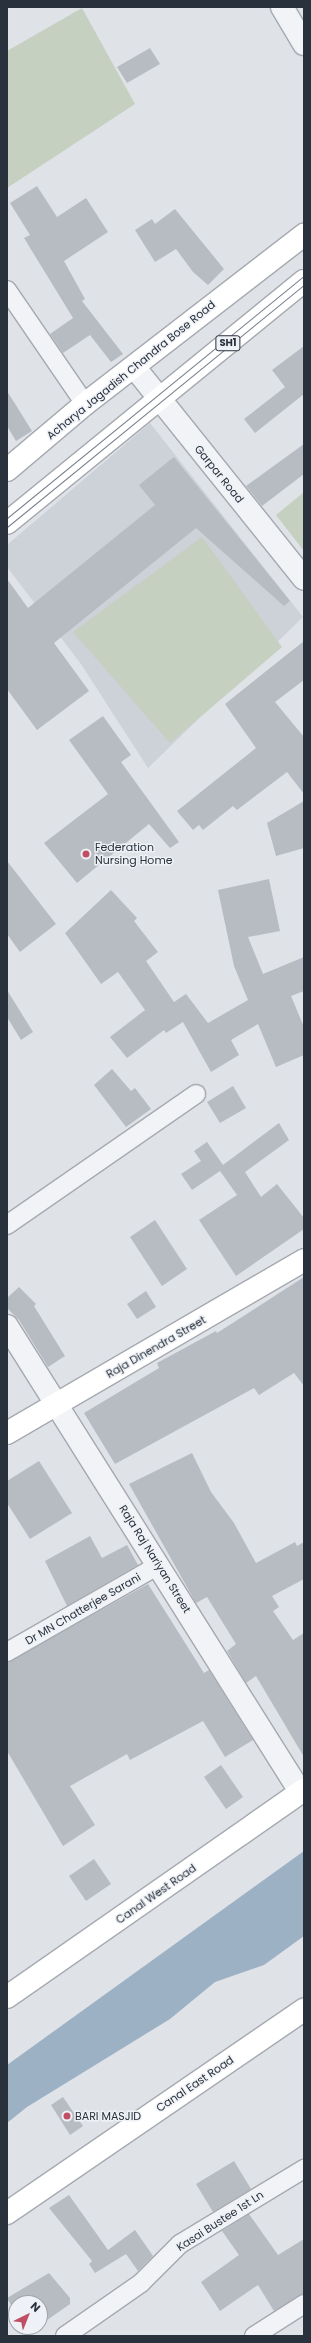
<!DOCTYPE html>
<html>
<head>
<meta charset="utf-8">
<style>
  body { margin:0 }
  #map { position:relative; width:311px; height:2343px; overflow:hidden; background:#dfe2e7; font-family:Poppins,sans-serif }
  div>[style] { position:absolute }
  [style*='--x'] { left:calc(var(--x)*1px); top:calc(var(--y)*1px); width:calc(var(--w)*1px); rotate:calc(var(--a)*1deg) }
  .built>* { inset:0; background:#cdd1d8 }
  .green>* { inset:0; background:#c5d0c1 }
  .water>* { inset:0; background:#9db1c4 }
  .building>* { inset:0; background:#b7bcc3 }
  .roads { filter:drop-shadow(1px 0 #a5a9b0) drop-shadow(-1px 0 #a5a9b0) drop-shadow(0 1px #a5a9b0) drop-shadow(0 -1px #a5a9b0) }
  .minor>* { height:18px; margin:-9px; padding:0 9px; transform-origin:9px; border-radius:9px; background:#f1f3f6 }
  .tertiary>* { height:22px; margin:-11px; padding:0 11px; transform-origin:11px; border-radius:11px; background:#f1f3f6 }
  .secondary>* { height:22px; margin:-11px; padding:0 11px; transform-origin:11px; border-radius:11px; background:#fff }
  .primary>* { height:22px; margin:-11px; padding:0 11px; transform-origin:11px; border-radius:11px; background:#fff }
  .tram>* { height:1px; margin:-0.5px; padding:0 0.5px; transform-origin:0.5px; border-radius:0.5px; background:#7a828f }
  .dots>* { width:11px; height:11px; translate:-50% -50%; box-sizing:border-box; border:2px solid #eef1f5; border-radius:50% }
  span { translate:-50% -50%; white-space:nowrap; text-align:center; line-height:1.15; -webkit-text-stroke:3px #eef1f5; paint-order:stroke }
  .shield-label span { padding:1px 3px; background:#eef1f5; border:1px solid; border-radius:3px; -webkit-text-stroke-width:0 }
  .shield-label { font-size:10px; color:#29313c; font-weight:700 }
  .street-label { font-size:11px; color:#29313c }
  .poi-label { font-size:11px; color:#29313c }
  .left { translate:0 -50%; text-align:left }
  .frame { position:absolute; inset:0; border:8px solid #29313c; pointer-events:none }
  .north { position:absolute; left:8px; top:2295px; width:40px; height:40px; box-sizing:border-box; background:#eef1f5; border:1px solid #9fa4ab; border-radius:50%; rotate:43deg; font-size:11px; font-weight:700; line-height:16px; text-align:center; color:#29313c }
  .north::after { content:''; display:block; margin:auto; width:14px; height:18px; background:#c14f63; clip-path:polygon(50% 0,100% 100%,50% 72%,0 100%) }
</style>
</head>
<body>
<div id="map">
  <div class="built">
    <i style="clip-path:polygon(150px 423px,303px 617px,148px 768px,81px 664px,7px 567px,7px 545px)"></i>
  </div>
  <div class="green">
    <i style="clip-path:polygon(82px 8px,135px 104px,7px 188px,7px 51px)"></i>
    <i style="clip-path:polygon(304px 492px,304px 551px,276px 515px)"></i>
    <i style="clip-path:polygon(202px 537px,282px 647px,170px 743px,73px 632px)"></i>
  </div>
  <div class="water">
    <i style="clip-path:polygon(304px 1851px,304px 1936px,264px 1965px,215px 1982px,170px 2019px,27px 2107px,7px 2123px,7px 2065px)"></i>
  </div>
  <div class="building">
    <i style="clip-path:polygon(150px 48px,160px 64px,127px 83px,117px 67px)"></i>
    <i style="clip-path:polygon(37px 186px,57px 217px,86px 198px,108px 232px,64px 261px,85px 299px,82px 301px,123px 354px,111px 362px,90px 335px,63px 353px,50px 334px,73px 318px,24px 238px,30px 235px,10px 203px)"></i>
    <i style="clip-path:polygon(175px 209px,224px 269px,208px 285px,193px 272px,176px 249px,155px 262px,135px 230px,152px 219px,155px 224px)"></i>
    <i style="clip-path:polygon(304px 346px,304px 394px,255px 433px,244px 419px,285px 387px,272px 370px)"></i>
    <i style="clip-path:polygon(7px 391px,32px 431px,16px 441px,7px 426px)"></i>
    <i style="clip-path:polygon(304px 444px,304px 474px,262px 506px,246px 486px)"></i>
    <i style="clip-path:polygon(174px 457px,290px 601px,284px 606px,196px 528px,54px 643px,89px 691px,37px 730px,7px 689px,7px 579px,28px 608px,155px 505px,139px 485px)"></i>
    <i style="clip-path:polygon(304px 641px,304px 680px,275px 702px,304px 737px,304px 794px,287px 772px,237px 810px,233px 806px,203px 830px,199px 825px,193px 830px,177px 811px,256px 748px,225px 704px)"></i>
    <i style="clip-path:polygon(103px 716px,131px 755px,121px 762px,179px 842px,170px 848px,149px 824px,77px 883px,44px 843px,108px 794px,69px 740px)"></i>
    <i style="clip-path:polygon(304px 801px,304px 848px,276px 856px,267px 823px)"></i>
    <i style="clip-path:polygon(7px 861px,56px 924px,20px 952px,7px 934px)"></i>
    <i style="clip-path:polygon(269px 879px,280px 931px,248px 937px,263px 974px,304px 957px,304px 991px,291px 996px,304px 1027px,304px 1055px,276px 1067px,258px 1024px,231px 1040px,239px 1055px,211px 1072px,183px 1022px,166px 1033px,164px 1030px,127px 1058px,110px 1037px,145px 1010px,118px 972px,101px 984px,65px 933px,111px 890px,137px 918px,134px 921px,158px 952px,146px 961px,174px 1002px,186px 994px,208px 1023px,248px 1000px,234px 966px,218px 890px)"></i>
    <i style="clip-path:polygon(7px 990px,33px 1032px,21px 1040px,7px 1017px)"></i>
    <i style="clip-path:polygon(112px 1069px,131px 1091px,135px 1088px,151px 1109px,126px 1127px,94px 1085px)"></i>
    <i style="clip-path:polygon(233px 1086px,246px 1108px,220px 1123px,207px 1102px)"></i>
    <i style="clip-path:polygon(279px 1123px,289px 1140px,245px 1172px,261px 1197px,277px 1184px,304px 1218px,304px 1229px,236px 1276px,199px 1220px,237px 1195px,220px 1171px,192px 1190px,181px 1174px,201px 1161px,194px 1151px,207px 1142px,223px 1165px)"></i>
    <i style="clip-path:polygon(155px 1220px,187px 1269px,162px 1286px,130px 1237px)"></i>
    <i style="clip-path:polygon(304px 1277px,304px 1386px,294px 1373px,259px 1395px,254px 1388px,115px 1464px,84px 1413px,159px 1368px,157px 1363px,216px 1331px,217px 1333px)"></i>
    <i style="clip-path:polygon(19px 1287px,36px 1304px,34px 1306px,65px 1356px,48px 1367px,19px 1320px,7px 1308px,7px 1298px)"></i>
    <i style="clip-path:polygon(146px 1291px,156px 1307px,137px 1319px,127px 1304px)"></i>
    <i style="clip-path:polygon(192px 1453px,211px 1492px,234px 1523px,256px 1563px,295px 1542px,297px 1546px,304px 1542px,304px 1579px,272px 1596px,279px 1607px,273px 1611px,293px 1640px,304px 1633px,304px 1757px,256px 1676px,246px 1683px,227px 1651px,236px 1644px,207px 1597px,196px 1603px,129px 1484px)"></i>
    <i style="clip-path:polygon(39px 1461px,72px 1513px,30px 1539px,7px 1503px,7px 1481px)"></i>
    <i style="clip-path:polygon(90px 1536px,102px 1558px,127px 1545px,138px 1565px,67px 1606px,45px 1561px)"></i>
    <i style="clip-path:polygon(148px 1584px,204px 1673px,209px 1670px,253px 1740px,225px 1757px,203px 1721px,130px 1760px,127px 1754px,70px 1786px,95px 1825px,63px 1846px,7px 1751px,7px 1662px)"></i>
    <i style="clip-path:polygon(221px 1765px,243px 1797px,226px 1809px,204px 1777px)"></i>
    <i style="clip-path:polygon(94px 1859px,111px 1884px,86px 1901px,69px 1876px)"></i>
    <i style="clip-path:polygon(63px 2097px,83px 2126px,70px 2135px,51px 2105px)"></i>
    <i style="clip-path:polygon(234px 2161px,251px 2189px,213px 2212px,196px 2184px)"></i>
    <i style="clip-path:polygon(69px 2195px,108px 2250px,135px 2230px,153px 2256px,138px 2271px,126px 2254px,95px 2273px,89px 2264px,92px 2261px,49px 2208px)"></i>
    <i style="clip-path:polygon(249px 2214px,278px 2255px,304px 2239px,304px 2294px,274px 2311px,258px 2285px,220px 2311px,201px 2282px,239px 2255px,222px 2231px)"></i>
    <i style="clip-path:polygon(49px 2273px,70px 2298px,70px 2304px,40px 2325px,40px 2303px,16px 2303px,16px 2314px,7px 2298px)"></i>
  </div>
  <div class="roads">
    <div class="minor">
      <i style="--x:7;--y:290;--w:138;--a:55.6"></i>
      <i style="--x:7;--y:1225;--w:230;--a:-34.7"></i>
      <i style="--x:7;--y:1652;--w:175;--a:-29.8"></i>
      <i style="--x:65;--y:2336;--w:93;--a:-34.9"></i>
      <i style="--x:141;--y:2283;--w:55;--a:-45"></i>
      <i style="--x:180;--y:2244;--w:145;--a:-31.2"></i>
      <i style="--x:254;--y:2336;--w:59;--a:-32.6"></i>
    </div>
    <div class="tertiary">
      <i style="--x:282;--y:7;--w:43;--a:59.3"></i>
      <i style="--x:135;--y:368;--w:270;--a:51.3"></i>
      <i style="--x:7;--y:1326;--w:552;--a:57.81"></i>
    </div>
    <div class="secondary">
      <i style="--x:7;--y:1433;--w:344;--a:-30.2"></i>
      <i style="--x:7;--y:1997;--w:362;--a:-34.9"></i>
      <i style="--x:7;--y:2213;--w:360;--a:-34.4"></i>
    </div>
    <div class="primary">
      <i style="--x:7;--y:470;--w:102;--a:-40.2"></i>
      <i style="--x:85;--y:404;--w:277;--a:-37.7"></i>
      <i style="--x:7;--y:523;--w:383;--a:-39.2"></i>
    </div>
  </div>
  <div class="tram">
    <i style="--x:7;--y:518;--w:383;--a:-39.2"></i>
    <i style="--x:7;--y:527;--w:383;--a:-39.2"></i>
  </div>
  <div class="dots">
    <i style="left:86px;top:854px;background:#c14f63"></i>
    <i style="left:67px;top:2116px;background:#c14f63"></i>
  </div>
  <div class="shield-label">
    <span style="left:228px;top:343px">SH1</span>
  </div>
  <div class="street-label">
    <span style="left:131px;top:370px;rotate:-39deg">Acharya Jagadish Chandra Bose Road</span>
    <span style="left:219px;top:474px;rotate:51deg">Garpar Road</span>
    <span style="left:156px;top:1347px;rotate:-30deg">Raja Dinendra Street</span>
    <span style="left:155px;top:1559px;rotate:58deg">Raja Raj Nariyan Street</span>
    <span style="left:83px;top:1609px;rotate:-30deg">Dr MN Chatterjee Sarani</span>
    <span style="left:156px;top:1894px;rotate:-35deg">Canal West Road</span>
    <span style="left:195px;top:2084px;rotate:-34deg">Canal East Road</span>
    <span style="left:220px;top:2221px;rotate:-33deg">Kasai Bustee 1st Ln</span>
  </div>
  <div class="poi-label">
    <span class="left" style="left:95px;top:854px">Federation<br>Nursing Home</span>
    <span class="left" style="left:75px;top:2116px">BARI MASJID</span>
  </div>
  <div class="frame"></div>
  <div class="north">N</div>
</div>
</body>
</html>
